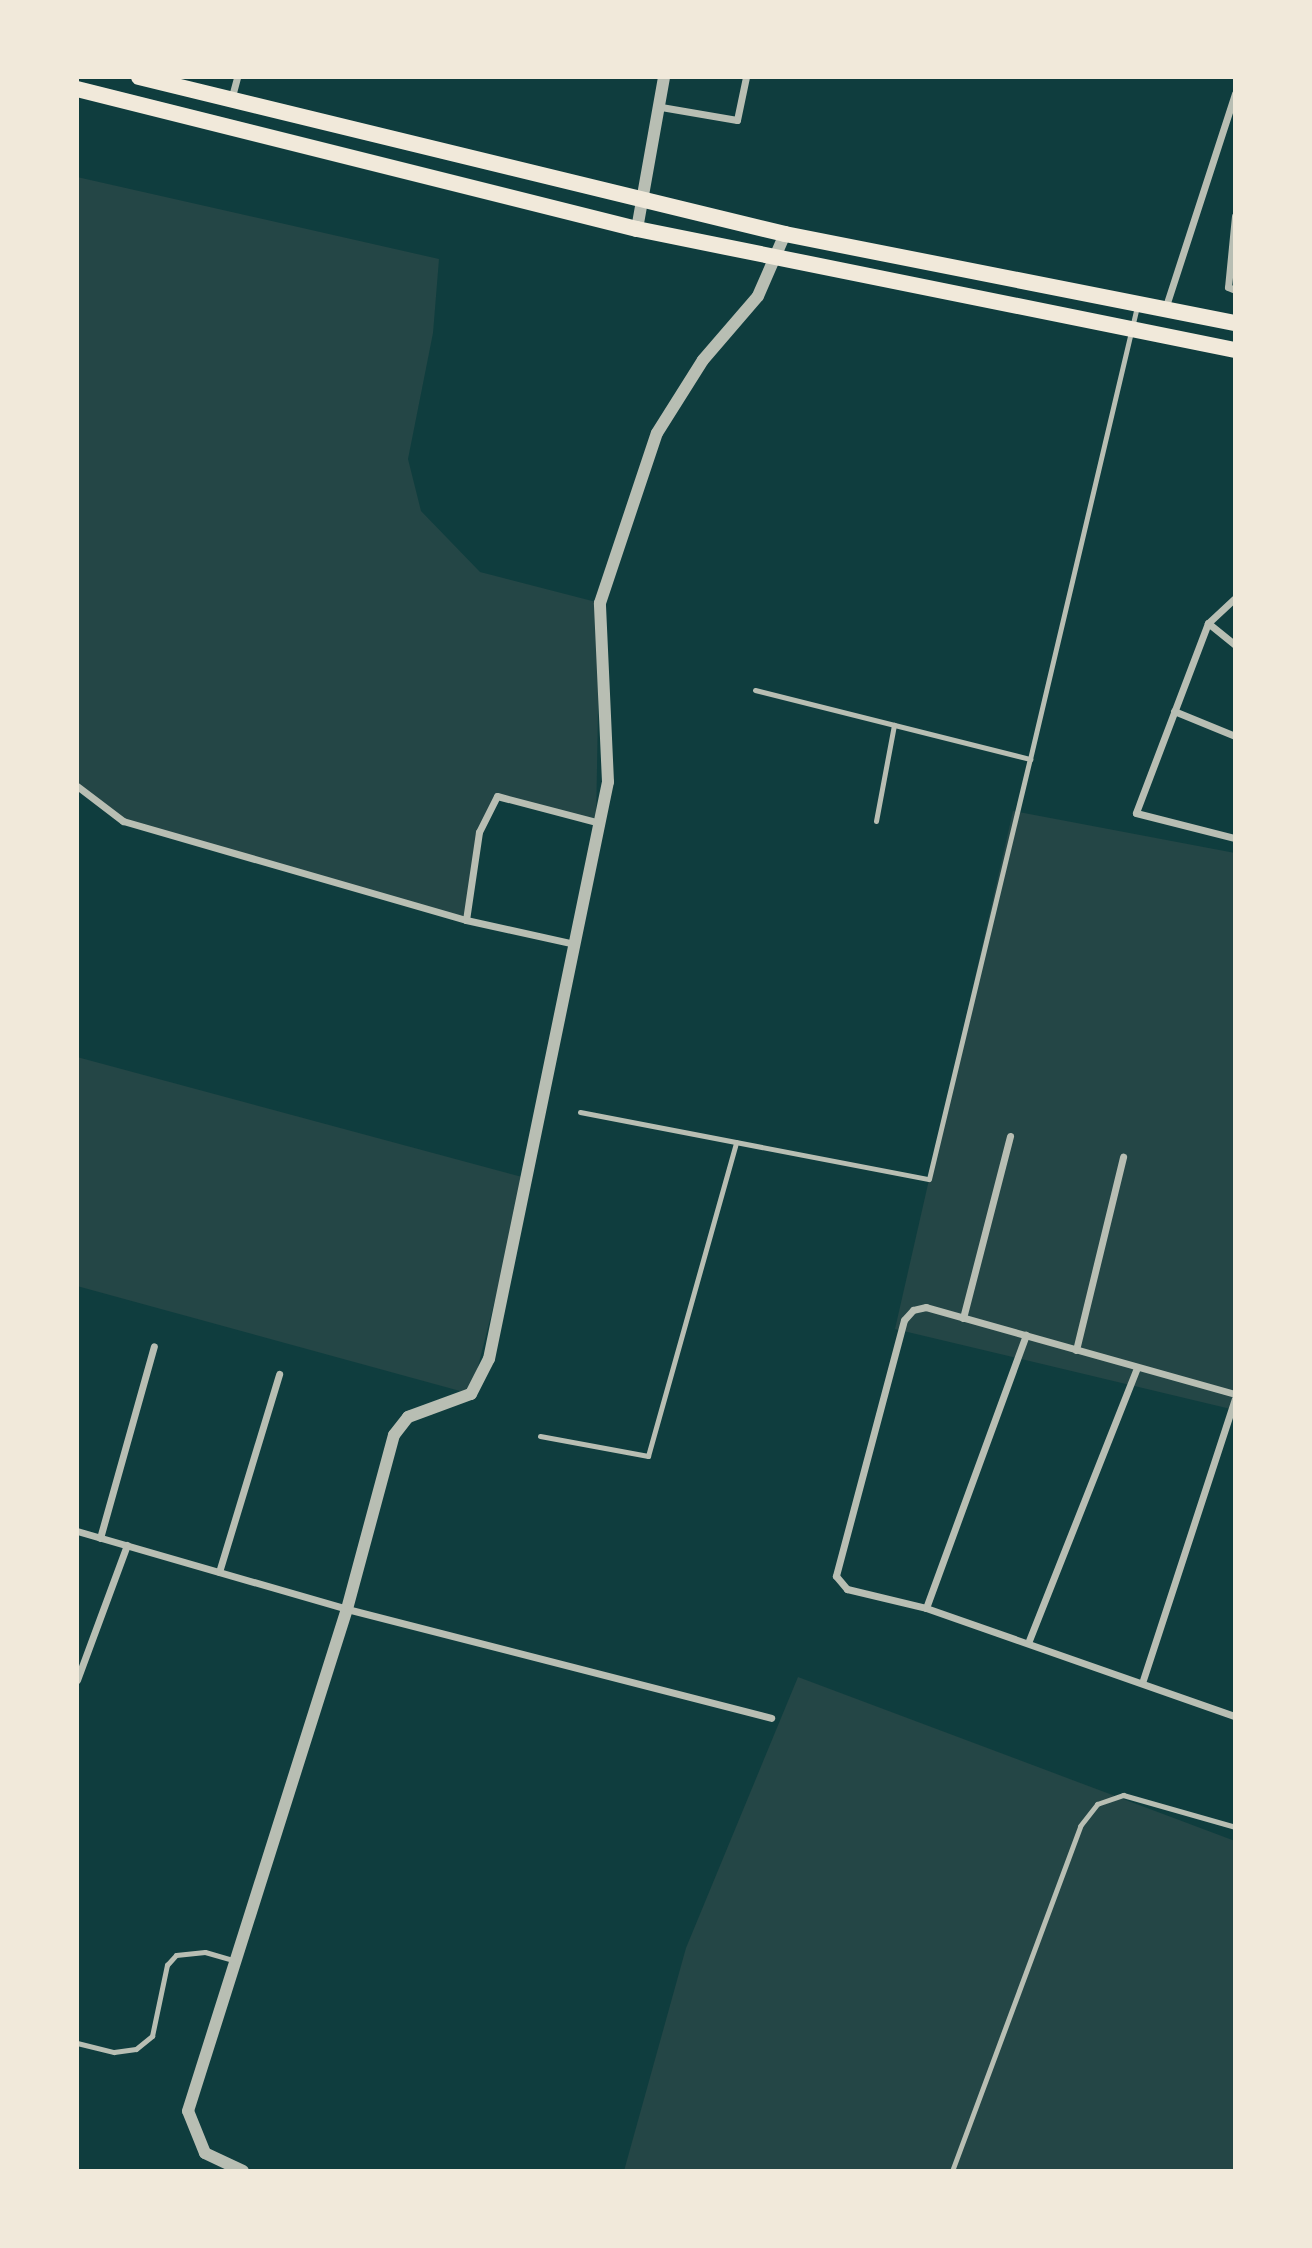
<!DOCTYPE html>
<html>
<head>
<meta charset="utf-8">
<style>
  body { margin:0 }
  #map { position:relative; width:1312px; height:2248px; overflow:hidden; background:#0f3d3e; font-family:Ubuntu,sans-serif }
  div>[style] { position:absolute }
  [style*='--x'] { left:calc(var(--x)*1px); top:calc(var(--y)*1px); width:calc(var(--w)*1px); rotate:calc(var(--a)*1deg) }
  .green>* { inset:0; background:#244646 }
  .service>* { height:5px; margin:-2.5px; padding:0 2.5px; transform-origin:2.5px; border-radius:2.5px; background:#b8beb3 }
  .minor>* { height:7px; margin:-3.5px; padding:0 3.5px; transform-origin:3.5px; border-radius:3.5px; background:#b8beb3 }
  .tertiary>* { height:12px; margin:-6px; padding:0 6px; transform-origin:6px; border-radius:6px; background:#b8beb3 }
  .primary>* { height:16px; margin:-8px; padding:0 8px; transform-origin:8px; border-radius:8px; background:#f1e9da }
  span { translate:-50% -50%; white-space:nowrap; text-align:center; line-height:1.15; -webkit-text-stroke:6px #f1e9da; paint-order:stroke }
  .frame { position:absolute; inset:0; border:79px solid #f1e9da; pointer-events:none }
</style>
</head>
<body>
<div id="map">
  <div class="green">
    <i style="clip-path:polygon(77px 177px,439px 259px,433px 333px,408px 459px,421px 511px,480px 572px,600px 603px,596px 822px,497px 796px,479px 832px,466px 920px,123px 821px,77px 786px)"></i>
    <i style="clip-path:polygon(1013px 811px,1235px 853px,1235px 1410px,895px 1329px)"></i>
    <i style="clip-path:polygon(77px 1057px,526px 1178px,471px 1394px,77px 1286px)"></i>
    <i style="clip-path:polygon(798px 1677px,1235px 1841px,1235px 2171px,624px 2171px,686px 1948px)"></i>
  </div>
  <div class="service">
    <i style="--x:755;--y:690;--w:284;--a:14.1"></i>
    <i style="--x:1030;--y:759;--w:466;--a:-76.7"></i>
    <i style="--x:876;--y:821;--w:98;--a:-79.4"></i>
    <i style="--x:580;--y:1112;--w:355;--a:10.9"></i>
    <i style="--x:929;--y:1179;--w:432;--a:-76.5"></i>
    <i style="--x:540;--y:1436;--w:110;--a:10.5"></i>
    <i style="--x:648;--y:1456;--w:326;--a:-74.3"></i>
    <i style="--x:77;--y:2043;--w:38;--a:14"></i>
    <i style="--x:114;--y:2052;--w:22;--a:-8"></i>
    <i style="--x:136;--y:2049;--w:21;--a:-39"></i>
    <i style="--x:152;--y:2036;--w:73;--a:-78.1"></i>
    <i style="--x:167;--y:1965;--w:13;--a:-48"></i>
    <i style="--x:176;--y:1955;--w:29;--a:-6"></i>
    <i style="--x:205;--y:1952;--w:32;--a:16"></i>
    <i style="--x:952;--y:2171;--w:368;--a:-69.6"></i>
    <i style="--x:1080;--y:1826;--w:28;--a:-52"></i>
    <i style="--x:1097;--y:1804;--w:28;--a:-19"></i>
    <i style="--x:1123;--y:1795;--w:116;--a:15.9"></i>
  </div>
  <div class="minor">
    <i style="--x:231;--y:100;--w:24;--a:-75"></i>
    <i style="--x:661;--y:107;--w:77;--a:9.7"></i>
    <i style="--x:737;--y:120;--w:44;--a:-78.2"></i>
    <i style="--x:1235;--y:216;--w:71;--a:95.6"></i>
    <i style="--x:1228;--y:287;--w:8;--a:23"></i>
    <i style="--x:1165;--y:309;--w:227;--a:-72"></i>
    <i style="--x:1235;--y:598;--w:37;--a:137"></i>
    <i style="--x:1208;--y:623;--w:203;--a:110.8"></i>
    <i style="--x:1136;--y:813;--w:102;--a:14.2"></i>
    <i style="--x:1208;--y:623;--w:35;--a:39"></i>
    <i style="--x:1174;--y:711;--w:66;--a:22.3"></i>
    <i style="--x:77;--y:786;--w:58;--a:37.3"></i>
    <i style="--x:123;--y:821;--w:357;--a:16.1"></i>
    <i style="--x:466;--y:920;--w:112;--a:12.4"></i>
    <i style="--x:466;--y:920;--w:89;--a:-81.6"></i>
    <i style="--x:479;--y:832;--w:40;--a:-63.4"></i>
    <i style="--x:497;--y:796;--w:102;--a:14.7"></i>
    <i style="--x:963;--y:1318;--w:188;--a:-75.5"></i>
    <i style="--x:1076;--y:1350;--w:199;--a:-76.3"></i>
    <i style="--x:1235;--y:1394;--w:321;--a:-164.3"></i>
    <i style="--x:926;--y:1307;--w:13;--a:167"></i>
    <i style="--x:913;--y:1310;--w:13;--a:132"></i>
    <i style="--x:904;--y:1320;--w:265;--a:104.9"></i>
    <i style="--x:836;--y:1576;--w:17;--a:50"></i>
    <i style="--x:847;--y:1589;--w:81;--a:13.5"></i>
    <i style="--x:926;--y:1608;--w:327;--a:19.3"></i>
    <i style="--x:77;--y:1531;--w:281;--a:16.1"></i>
    <i style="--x:347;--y:1609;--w:438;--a:14.4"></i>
    <i style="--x:100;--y:1538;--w:199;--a:-74.3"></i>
    <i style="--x:219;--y:1572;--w:207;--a:-73.1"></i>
    <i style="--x:926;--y:1608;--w:291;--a:-69.9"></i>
    <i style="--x:1028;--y:1643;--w:296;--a:-68.4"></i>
    <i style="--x:77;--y:1680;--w:144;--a:-69.7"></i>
    <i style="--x:1143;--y:1680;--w:296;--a:-71.9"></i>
  </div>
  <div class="tertiary">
    <i style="--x:637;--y:229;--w:154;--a:-79.9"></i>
    <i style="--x:243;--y:2171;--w:42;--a:-154.7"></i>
    <i style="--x:205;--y:2153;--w:45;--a:-112"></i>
    <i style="--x:188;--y:2111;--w:527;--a:-72.43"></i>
    <i style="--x:347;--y:1609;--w:180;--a:-74.9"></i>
    <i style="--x:394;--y:1435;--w:23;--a:-52"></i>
    <i style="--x:408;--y:1417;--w:67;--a:-20.1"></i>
    <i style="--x:471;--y:1394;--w:39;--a:-63"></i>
    <i style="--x:489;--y:1359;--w:589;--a:-78.35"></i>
    <i style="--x:608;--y:782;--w:179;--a:-92.6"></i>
    <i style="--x:600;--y:603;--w:179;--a:-71.5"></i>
    <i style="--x:657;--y:433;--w:86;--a:-57.8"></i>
    <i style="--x:703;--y:360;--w:84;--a:-49.3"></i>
    <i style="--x:758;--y:296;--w:68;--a:-66.5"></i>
  </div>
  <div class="primary">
    <i style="--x:139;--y:77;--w:665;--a:13.66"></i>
    <i style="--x:785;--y:234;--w:459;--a:11.2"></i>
    <i style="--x:77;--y:89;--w:577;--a:14.04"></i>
    <i style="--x:637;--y:229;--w:610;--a:11.44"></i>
  </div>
  <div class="frame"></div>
</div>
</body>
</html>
